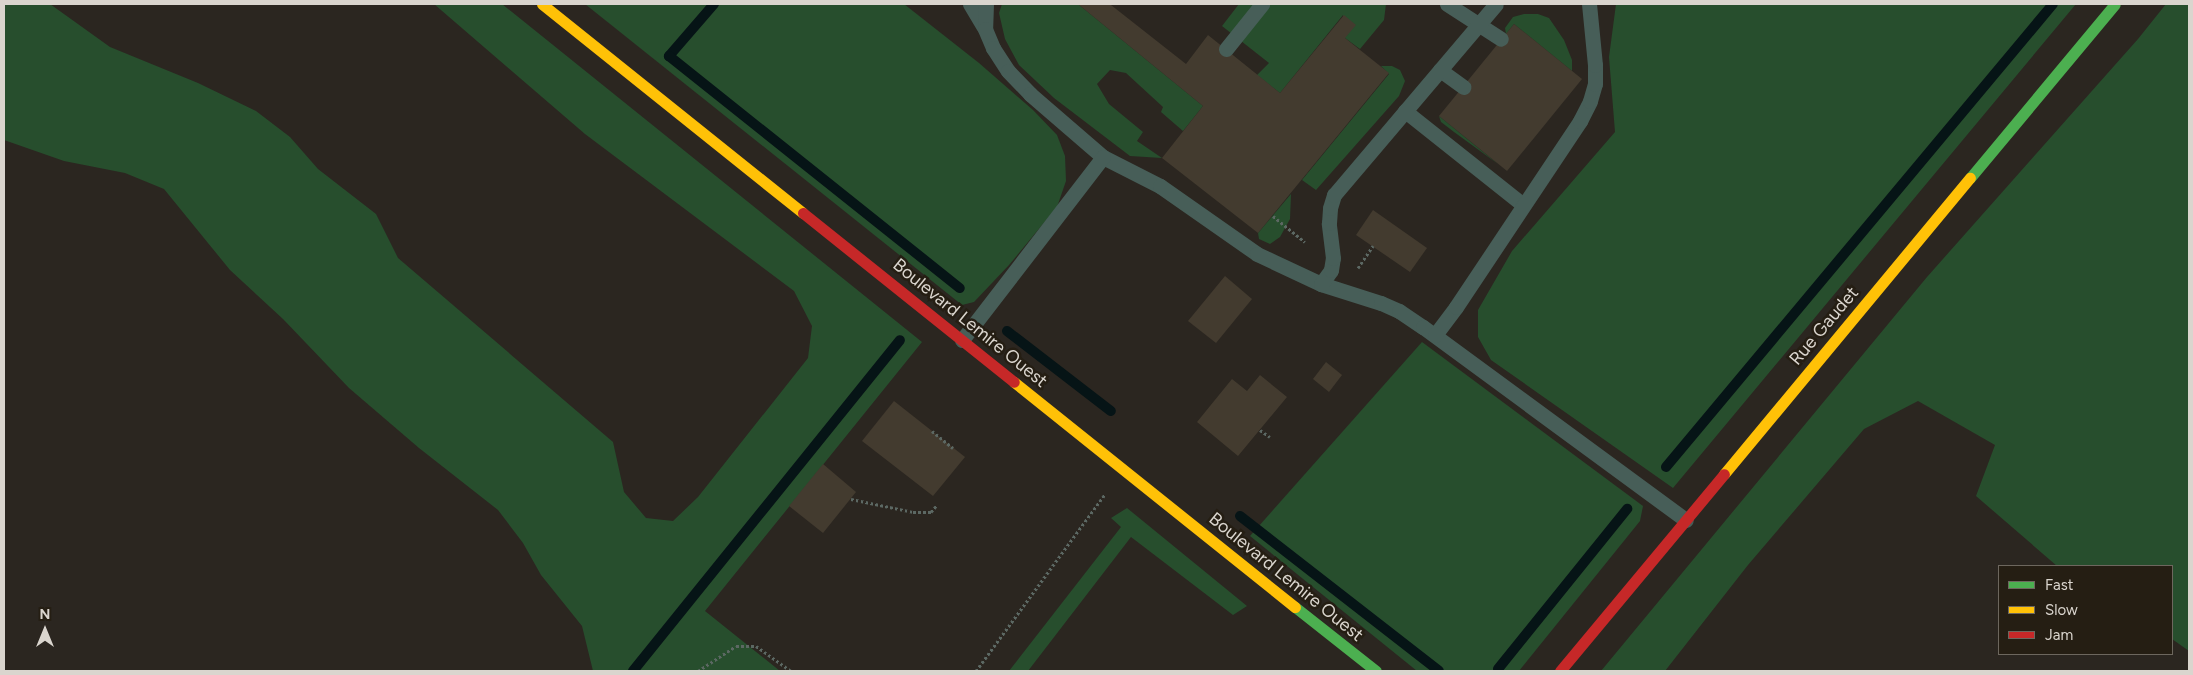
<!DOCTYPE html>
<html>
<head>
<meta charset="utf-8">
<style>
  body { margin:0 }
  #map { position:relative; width:2193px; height:675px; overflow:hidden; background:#2b2620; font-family:Figtree,sans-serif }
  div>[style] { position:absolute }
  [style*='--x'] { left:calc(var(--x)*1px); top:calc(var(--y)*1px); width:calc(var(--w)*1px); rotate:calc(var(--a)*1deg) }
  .green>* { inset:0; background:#274e2d }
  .stream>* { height:10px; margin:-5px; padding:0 5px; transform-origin:5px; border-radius:5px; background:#061416 }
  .building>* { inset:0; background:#433b2f }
  .path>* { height:3px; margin-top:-1.5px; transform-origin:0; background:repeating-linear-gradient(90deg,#5c6863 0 2.5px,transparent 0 5px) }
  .lane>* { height:15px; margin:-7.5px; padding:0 7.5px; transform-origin:7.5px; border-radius:7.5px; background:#475e58 }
  .fast>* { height:11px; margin:-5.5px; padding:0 5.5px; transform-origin:5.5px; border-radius:5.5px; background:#4caf50 }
  .slow>* { height:11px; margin:-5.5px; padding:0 5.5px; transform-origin:5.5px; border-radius:5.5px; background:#ffc107 }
  .jam>* { height:11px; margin:-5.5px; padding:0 5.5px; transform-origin:5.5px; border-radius:5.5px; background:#c62828 }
  span { translate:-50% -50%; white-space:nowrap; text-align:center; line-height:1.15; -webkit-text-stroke:5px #251e13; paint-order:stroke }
  .street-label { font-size:18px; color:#dad5ce }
  .frame { position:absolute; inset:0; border:5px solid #dad5ce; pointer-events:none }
  .legend { position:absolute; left:1998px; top:565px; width:175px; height:90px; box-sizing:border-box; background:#251e13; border:1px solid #6d675e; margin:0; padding:6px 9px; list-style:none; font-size:15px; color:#dad5ce }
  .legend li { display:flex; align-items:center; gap:10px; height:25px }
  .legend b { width:25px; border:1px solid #6d675e }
  .north { position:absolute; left:20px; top:605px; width:50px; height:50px; -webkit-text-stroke:4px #251e13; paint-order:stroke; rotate:0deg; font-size:14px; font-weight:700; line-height:20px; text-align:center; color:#dad5ce }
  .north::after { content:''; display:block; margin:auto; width:18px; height:22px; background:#dad5ce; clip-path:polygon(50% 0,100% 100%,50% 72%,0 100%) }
</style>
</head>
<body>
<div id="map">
  <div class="green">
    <i style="clip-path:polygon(4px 4px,50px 4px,110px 47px,198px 83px,256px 111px,290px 137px,318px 169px,376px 214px,398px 258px,613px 442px,624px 492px,646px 518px,673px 521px,698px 497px,808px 358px,812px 326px,794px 291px,585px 134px,434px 4px,502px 4px,922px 342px,705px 611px,780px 671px,593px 671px,582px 626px,541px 575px,523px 543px,498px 510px,419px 448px,349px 388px,283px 319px,230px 270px,164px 189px,125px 173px,64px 161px,4px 140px)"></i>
    <i style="clip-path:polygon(585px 4px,904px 4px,979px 63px,1033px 110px,1057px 135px,1065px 156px,1066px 181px,1057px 207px,1009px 265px,974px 302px,962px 305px)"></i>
    <i style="clip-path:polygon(1002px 4px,1078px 4px,1203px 106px,1183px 131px,1161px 112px,1163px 107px,1126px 73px,1110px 70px,1097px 84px,1109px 104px,1143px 132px,1137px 141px,1162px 158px,1130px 156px,1054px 98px,1019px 65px,1005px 39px,999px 13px)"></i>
    <i style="clip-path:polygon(1239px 4px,1254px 4px,1255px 22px,1269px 4px,1386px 4px,1384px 20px,1360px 49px,1345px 38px,1343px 15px,1280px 93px,1257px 75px,1269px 63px,1222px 26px)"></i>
    <i style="clip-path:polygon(1616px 4px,2076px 4px,1673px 488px,1491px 360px,1478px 337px,1478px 310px,1512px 251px,1615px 132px,1609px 57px)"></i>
    <i style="clip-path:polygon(2166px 4px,2189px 4px,2189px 651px,2172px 639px,2172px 566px,2057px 566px,1976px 496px,1995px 445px,1918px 401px,1864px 429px,1748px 565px,1665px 671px,1601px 671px,1927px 277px,2138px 39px)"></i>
    <i style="clip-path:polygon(1524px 14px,1538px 14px,1549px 18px,1564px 40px,1572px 60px,1572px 71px,1514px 24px,1506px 34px,1505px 28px,1513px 17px)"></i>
    <i style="clip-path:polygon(1381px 66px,1392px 66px,1400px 70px,1405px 81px,1399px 96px,1316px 190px,1302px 180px,1389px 74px)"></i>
    <i style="clip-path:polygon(1439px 116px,1498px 164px,1454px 132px,1441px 122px)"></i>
    <i style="clip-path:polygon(1291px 194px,1290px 219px,1280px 237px,1270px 244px,1259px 239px,1258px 233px)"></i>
    <i style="clip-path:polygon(1422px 342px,1643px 506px,1640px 521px,1519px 671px,1417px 671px,1250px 536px)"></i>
    <i style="clip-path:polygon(1127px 508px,1247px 606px,1233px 615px,1131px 537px,1028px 671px,1009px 671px,1121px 527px,1111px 518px)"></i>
  </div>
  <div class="stream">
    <i style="--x:714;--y:4;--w:69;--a:130.9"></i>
    <i style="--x:669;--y:56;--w:372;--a:38.6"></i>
    <i style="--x:1007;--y:331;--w:131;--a:37.6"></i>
    <i style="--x:1666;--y:467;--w:603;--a:-50.11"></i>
    <i style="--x:1240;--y:516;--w:252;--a:37.9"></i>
    <i style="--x:1498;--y:669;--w:206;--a:-51.1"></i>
    <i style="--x:633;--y:671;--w:425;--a:-51.1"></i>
  </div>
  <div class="building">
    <i style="clip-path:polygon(1078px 4px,1113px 4px,1111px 5px,1186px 64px,1208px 35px,1280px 93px,1344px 15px,1356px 25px,1345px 38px,1389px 73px,1258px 233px,1162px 158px,1203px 106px)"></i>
    <i style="clip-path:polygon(1514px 24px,1582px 79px,1507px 171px,1439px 116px)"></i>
    <i style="clip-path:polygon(1373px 210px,1427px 248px,1410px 272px,1356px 235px)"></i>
    <i style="clip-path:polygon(1225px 276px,1252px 299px,1216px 343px,1188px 321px)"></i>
    <i style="clip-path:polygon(1326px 362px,1342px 375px,1329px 392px,1313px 379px)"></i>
    <i style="clip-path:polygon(1260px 375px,1287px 397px,1238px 456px,1197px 422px,1232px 379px,1247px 391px)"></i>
    <i style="clip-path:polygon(894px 401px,965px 457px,933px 496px,862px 441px)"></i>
    <i style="clip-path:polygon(823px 464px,856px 492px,823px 533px,789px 506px)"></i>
  </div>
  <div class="path">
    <i style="--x:1273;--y:216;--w:41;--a:39.1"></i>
    <i style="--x:1358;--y:268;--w:27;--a:-56"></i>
    <i style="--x:1260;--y:430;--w:12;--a:35"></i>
    <i style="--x:932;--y:431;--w:27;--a:39"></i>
    <i style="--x:851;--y:499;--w:63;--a:11.8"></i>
    <i style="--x:913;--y:512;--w:18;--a:0"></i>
    <i style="--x:931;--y:512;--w:8;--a:-50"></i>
    <i style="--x:698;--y:671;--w:45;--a:-33.3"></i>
    <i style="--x:736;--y:646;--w:20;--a:0"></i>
    <i style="--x:756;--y:646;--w:43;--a:35.5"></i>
    <i style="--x:976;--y:671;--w:219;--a:-53.9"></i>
  </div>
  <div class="lane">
    <i style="--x:970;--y:4;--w:26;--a:59"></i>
    <i style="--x:986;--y:4;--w:25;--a:92"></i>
    <i style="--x:985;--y:29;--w:21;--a:67"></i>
    <i style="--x:993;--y:48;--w:27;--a:57"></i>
    <i style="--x:1008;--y:71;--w:32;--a:46"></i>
    <i style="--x:1030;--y:94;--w:96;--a:40.8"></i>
    <i style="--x:1103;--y:157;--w:64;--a:27"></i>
    <i style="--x:1160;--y:186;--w:118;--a:35"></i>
    <i style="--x:1257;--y:254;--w:71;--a:25.1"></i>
    <i style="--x:1321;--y:284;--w:63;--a:17.6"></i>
    <i style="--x:1381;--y:303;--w:20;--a:24"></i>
    <i style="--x:1399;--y:311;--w:29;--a:34"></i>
    <i style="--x:1423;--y:327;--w:326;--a:36.3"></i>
    <i style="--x:1447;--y:4;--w:64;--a:32.9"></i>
    <i style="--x:1226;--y:49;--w:58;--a:-51.3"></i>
    <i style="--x:1440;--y:70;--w:29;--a:36"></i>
    <i style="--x:1405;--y:111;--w:149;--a:38.5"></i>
    <i style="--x:1321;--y:284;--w:17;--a:-54"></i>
    <i style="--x:1331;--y:270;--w:12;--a:-81"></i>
    <i style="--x:1333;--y:258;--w:35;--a:-97"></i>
    <i style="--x:1329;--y:223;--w:15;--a:-86"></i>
    <i style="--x:1330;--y:208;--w:14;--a:-73"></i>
    <i style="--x:1334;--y:195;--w:250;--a:-49.7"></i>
    <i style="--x:1435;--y:335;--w:35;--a:-53"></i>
    <i style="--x:1456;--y:307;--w:224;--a:-56.3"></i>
    <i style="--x:1580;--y:121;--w:22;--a:-63"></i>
    <i style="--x:1590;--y:101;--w:18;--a:-74"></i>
    <i style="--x:1595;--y:84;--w:19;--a:-90"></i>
    <i style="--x:1595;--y:65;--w:61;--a:-95.6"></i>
    <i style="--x:962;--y:340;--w:231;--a:-52.4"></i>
  </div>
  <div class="fast">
    <i style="--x:1970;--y:178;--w:226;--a:-50.2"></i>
    <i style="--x:1295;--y:607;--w:103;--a:38.3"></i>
  </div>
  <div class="slow">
    <i style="--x:542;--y:4;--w:334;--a:38.7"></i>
    <i style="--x:1014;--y:382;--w:360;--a:38.7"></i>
    <i style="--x:1724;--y:474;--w:385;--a:-50.3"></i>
  </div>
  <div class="jam">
    <i style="--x:803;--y:213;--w:270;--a:38.7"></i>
    <i style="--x:1560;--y:671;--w:256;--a:-50.2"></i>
  </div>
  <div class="street-label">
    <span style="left:970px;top:323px;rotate:39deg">Boulevard Lemire Ouest</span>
    <span style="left:1824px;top:326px;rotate:-50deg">Rue Gaudet</span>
    <span style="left:1286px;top:577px;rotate:39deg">Boulevard Lemire Ouest</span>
  </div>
  <div class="frame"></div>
  <ul class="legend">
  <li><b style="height:6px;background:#4caf50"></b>Fast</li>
  <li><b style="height:6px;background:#ffc107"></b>Slow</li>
  <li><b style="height:6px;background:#c62828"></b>Jam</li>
  </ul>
  <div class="north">N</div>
</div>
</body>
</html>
